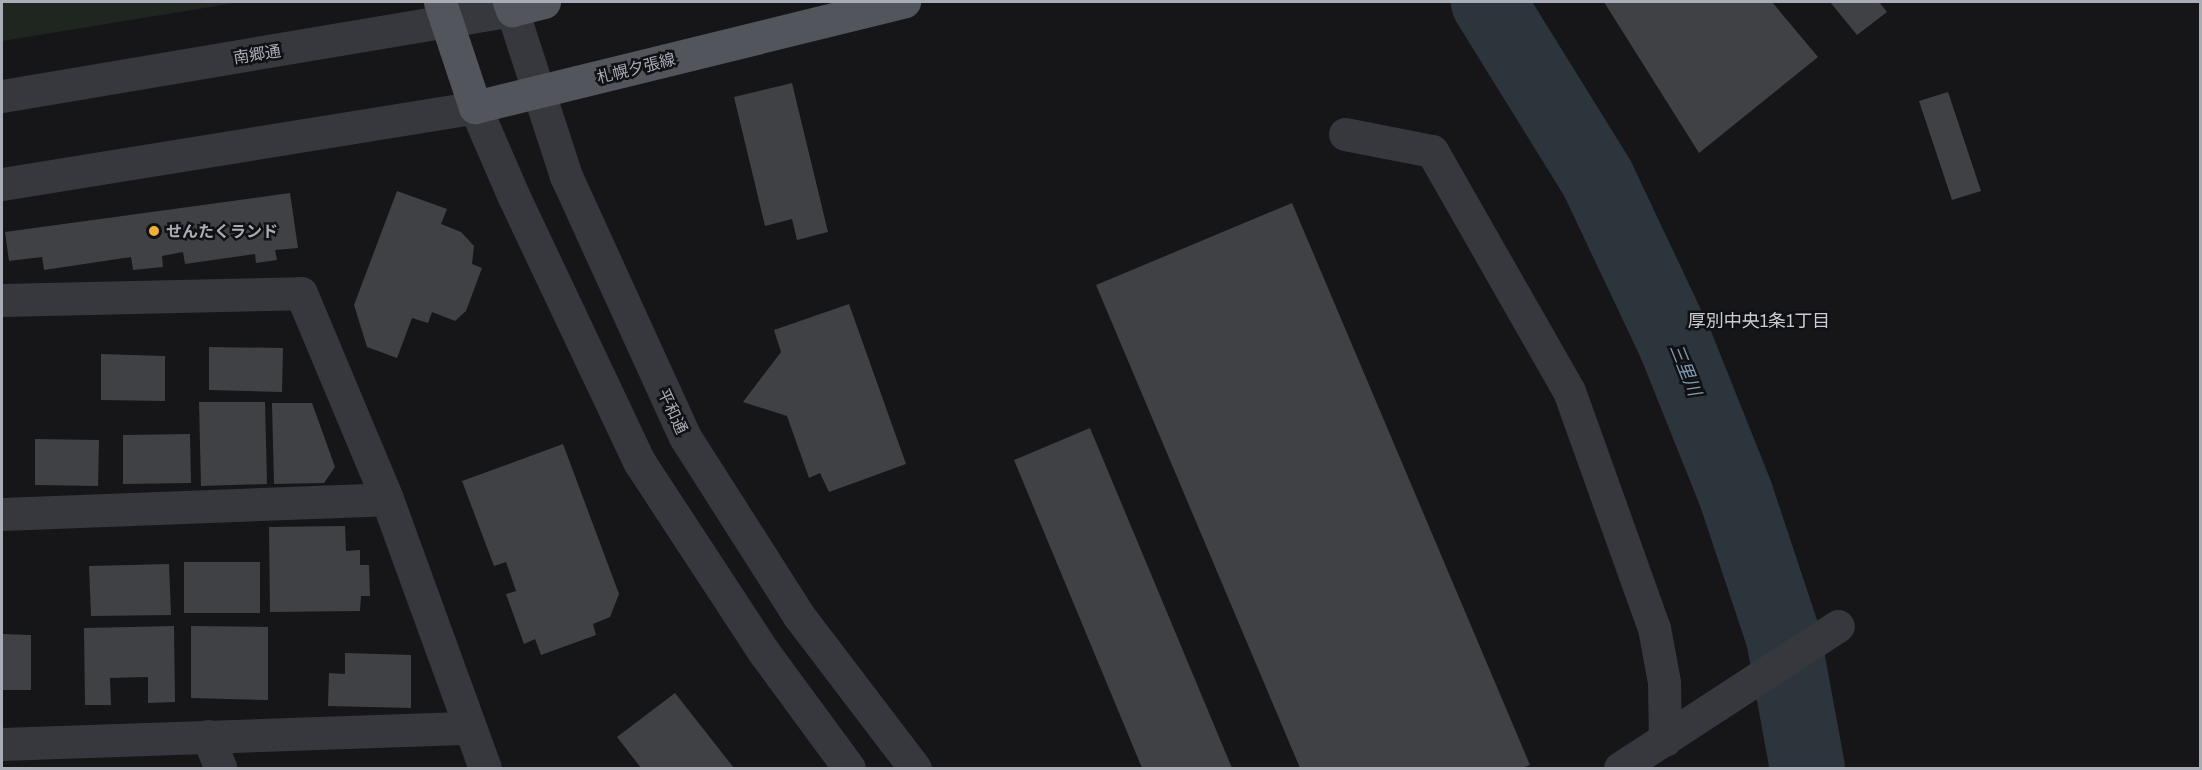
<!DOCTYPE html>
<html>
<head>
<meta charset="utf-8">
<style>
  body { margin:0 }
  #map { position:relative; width:2202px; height:770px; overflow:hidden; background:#161618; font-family:"Archivo Narrow","Noto Sans JP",sans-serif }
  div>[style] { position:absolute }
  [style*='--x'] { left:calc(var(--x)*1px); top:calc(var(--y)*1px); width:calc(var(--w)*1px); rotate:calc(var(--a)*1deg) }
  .green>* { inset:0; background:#1e261f }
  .river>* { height:75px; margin:-37.5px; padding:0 37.5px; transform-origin:37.5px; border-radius:37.5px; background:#2c353c }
  .building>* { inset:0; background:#404145 }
  .minor>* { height:33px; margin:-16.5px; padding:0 16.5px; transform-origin:16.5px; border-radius:16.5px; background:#37383d }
  .tertiary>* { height:33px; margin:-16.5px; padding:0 16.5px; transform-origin:16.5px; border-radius:16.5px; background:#37383d }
  .primary>* { height:33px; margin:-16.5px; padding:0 16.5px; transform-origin:16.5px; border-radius:16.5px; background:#53555c }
  .dots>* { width:16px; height:16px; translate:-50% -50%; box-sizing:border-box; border:3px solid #111113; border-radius:50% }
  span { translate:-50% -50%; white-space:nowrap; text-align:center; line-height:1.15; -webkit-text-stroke:5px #111113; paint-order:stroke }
  .street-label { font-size:16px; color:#a8adb8 }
  .poi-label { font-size:16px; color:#a8adb8; font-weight:700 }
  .left { translate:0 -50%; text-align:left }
  .neighbourhood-label { font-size:18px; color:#c9ccd4 }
  .water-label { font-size:18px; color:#7f9bb3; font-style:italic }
  .frame { position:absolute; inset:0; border:3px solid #a8adb8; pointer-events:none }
</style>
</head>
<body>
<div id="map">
  <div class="green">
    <i style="clip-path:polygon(2px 2px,241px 2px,2px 41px)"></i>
  </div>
  <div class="river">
    <i style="--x:1488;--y:2;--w:207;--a:58.2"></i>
    <i style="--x:1597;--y:178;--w:183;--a:64.7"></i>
    <i style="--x:1675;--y:343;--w:162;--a:68.2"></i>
    <i style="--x:1735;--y:493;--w:152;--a:71.6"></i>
    <i style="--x:1783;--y:637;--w:133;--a:79.6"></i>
  </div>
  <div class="building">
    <i style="clip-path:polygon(1604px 2px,1772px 2px,1818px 57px,1699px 153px)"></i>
    <i style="clip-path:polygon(1830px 2px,1879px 2px,1887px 12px,1857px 35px)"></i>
    <i style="clip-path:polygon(792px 83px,828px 232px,797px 240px,792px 219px,765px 226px,734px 97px)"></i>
    <i style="clip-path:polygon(1948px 92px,1981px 191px,1952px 200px,1919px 101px)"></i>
    <i style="clip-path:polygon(397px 191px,447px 209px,441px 224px,461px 232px,474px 246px,472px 264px,482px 268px,466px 311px,455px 321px,432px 312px,428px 323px,412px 318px,397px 358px,367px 347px,354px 305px)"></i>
    <i style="clip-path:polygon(290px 193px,298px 248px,275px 250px,277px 260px,256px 263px,255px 254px,185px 264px,183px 252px,162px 256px,163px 267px,133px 270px,131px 257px,44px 270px,42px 257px,9px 261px,5px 232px)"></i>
    <i style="clip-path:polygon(1292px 203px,1530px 765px,1522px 768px,1300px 768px,1096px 285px)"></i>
    <i style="clip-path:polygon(849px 304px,906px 464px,829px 492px,820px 473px,809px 478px,787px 416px,743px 402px,781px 352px,774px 330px)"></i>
    <i style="clip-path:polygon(209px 347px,283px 348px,282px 392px,209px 390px)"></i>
    <i style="clip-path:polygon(101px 354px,165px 356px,165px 401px,101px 400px)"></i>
    <i style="clip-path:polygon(199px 402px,265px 402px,267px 484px,201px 486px)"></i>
    <i style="clip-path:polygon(272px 403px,312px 403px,335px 467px,324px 483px,274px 484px)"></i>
    <i style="clip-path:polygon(1090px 428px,1232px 768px,1142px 768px,1014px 460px)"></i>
    <i style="clip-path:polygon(190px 434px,191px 483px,123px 484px,123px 435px)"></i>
    <i style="clip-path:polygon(35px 439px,99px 440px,98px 486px,35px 485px)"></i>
    <i style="clip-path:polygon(563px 444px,619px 594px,610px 617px,593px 624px,596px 635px,541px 655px,535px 639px,524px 644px,506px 594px,516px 591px,506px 562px,494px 566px,462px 481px)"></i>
    <i style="clip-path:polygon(345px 526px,346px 551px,360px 550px,360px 565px,369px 565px,370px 596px,361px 596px,360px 611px,270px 612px,269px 527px)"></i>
    <i style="clip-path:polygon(184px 562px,260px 562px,260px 613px,184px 613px)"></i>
    <i style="clip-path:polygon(169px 564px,171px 615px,91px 616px,89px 566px)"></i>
    <i style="clip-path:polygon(174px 626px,175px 702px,148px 703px,148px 677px,110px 678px,111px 705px,85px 705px,84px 628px)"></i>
    <i style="clip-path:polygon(191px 626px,268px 627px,268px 700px,191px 698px)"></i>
    <i style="clip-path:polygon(2px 634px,31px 635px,31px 690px,2px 690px)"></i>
    <i style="clip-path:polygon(345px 653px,411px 655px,411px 708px,328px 706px,329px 673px,345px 674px)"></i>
    <i style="clip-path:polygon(675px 693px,734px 768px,641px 768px,617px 737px)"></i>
  </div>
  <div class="minor">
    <i style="--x:1345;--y:134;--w:89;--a:11.1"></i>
    <i style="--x:1432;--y:151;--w:276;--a:60.3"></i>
    <i style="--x:1569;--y:391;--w:252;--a:70.3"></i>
    <i style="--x:1654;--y:628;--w:55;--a:79.5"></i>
    <i style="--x:1664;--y:682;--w:58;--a:89"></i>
    <i style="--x:2;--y:300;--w:299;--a:-1.3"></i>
    <i style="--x:301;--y:293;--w:223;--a:67.3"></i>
    <i style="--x:387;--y:499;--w:286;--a:70"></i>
    <i style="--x:2;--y:514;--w:385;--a:-2.2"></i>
    <i style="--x:208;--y:736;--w:34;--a:69"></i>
    <i style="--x:2;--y:744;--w:468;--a:-2"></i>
    <i style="--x:1620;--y:768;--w:260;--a:-33.1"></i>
  </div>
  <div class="tertiary">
    <i style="--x:2;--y:96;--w:517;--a:-9.57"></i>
    <i style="--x:512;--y:10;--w:175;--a:72"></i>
    <i style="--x:566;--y:176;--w:287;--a:65.5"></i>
    <i style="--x:685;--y:437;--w:212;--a:57.5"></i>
    <i style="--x:799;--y:616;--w:191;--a:52.7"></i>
    <i style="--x:2;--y:184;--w:479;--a:-9.2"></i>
    <i style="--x:475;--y:107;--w:98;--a:66.6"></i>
    <i style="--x:514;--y:197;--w:294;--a:64.7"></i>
    <i style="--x:640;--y:463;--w:225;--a:56.8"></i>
    <i style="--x:763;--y:651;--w:145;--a:53.7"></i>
  </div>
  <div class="primary">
    <i style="--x:440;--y:2;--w:111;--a:71.6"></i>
    <i style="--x:475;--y:107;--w:442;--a:-13.8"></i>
    <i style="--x:509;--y:2;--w:9;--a:69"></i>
    <i style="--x:512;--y:10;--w:33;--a:-14"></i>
  </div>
  <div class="dots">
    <i style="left:154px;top:231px;background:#f2b134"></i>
  </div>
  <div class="street-label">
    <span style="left:257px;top:54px;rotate:-9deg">南郷通</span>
    <span style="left:636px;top:68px;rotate:-14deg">札幌夕張線</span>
    <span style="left:673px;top:411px;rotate:65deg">平和通</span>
  </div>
  <div class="poi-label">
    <span class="left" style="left:166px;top:231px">せんたくランド</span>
  </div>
  <div class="neighbourhood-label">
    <span style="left:1759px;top:321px">厚別中央1条1丁目</span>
  </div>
  <div class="water-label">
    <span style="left:1685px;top:370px;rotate:68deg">三里川</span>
  </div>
  <div class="frame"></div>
</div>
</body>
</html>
